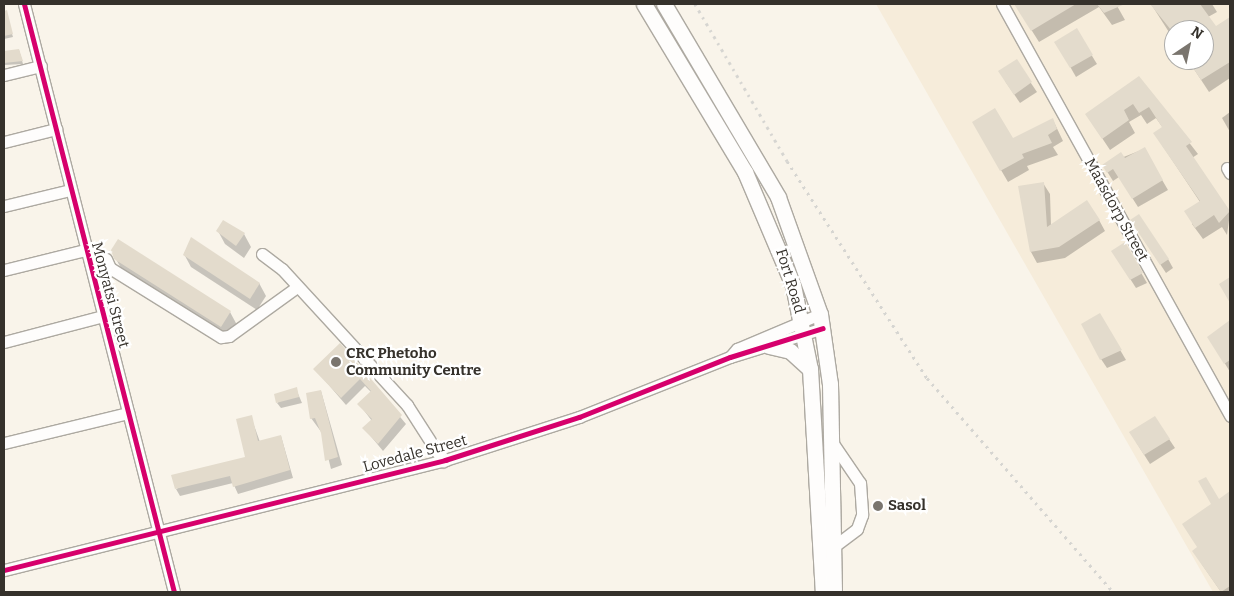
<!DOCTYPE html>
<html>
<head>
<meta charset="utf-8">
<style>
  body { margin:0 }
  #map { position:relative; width:1234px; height:596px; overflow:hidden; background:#f9f4ea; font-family:Bitter,serif }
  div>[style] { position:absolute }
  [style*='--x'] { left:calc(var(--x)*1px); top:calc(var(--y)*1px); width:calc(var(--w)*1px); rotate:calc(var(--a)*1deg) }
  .built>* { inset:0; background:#f6ecda }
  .shadow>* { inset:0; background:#0003 }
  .building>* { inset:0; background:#e3dbcc }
  .roads { filter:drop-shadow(1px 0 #ada9a1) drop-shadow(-1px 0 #ada9a1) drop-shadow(0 1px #ada9a1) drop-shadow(0 -1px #ada9a1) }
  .minor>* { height:11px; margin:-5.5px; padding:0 5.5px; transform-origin:5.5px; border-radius:5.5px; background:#fefdfc }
  .major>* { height:15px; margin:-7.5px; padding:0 7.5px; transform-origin:7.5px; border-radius:7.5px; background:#fefdfc }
  .rail>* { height:3px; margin-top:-1.5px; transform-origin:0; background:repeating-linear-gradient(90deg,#d6d5d1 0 2.5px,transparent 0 7.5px) }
  .cycleway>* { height:5px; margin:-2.5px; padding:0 2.5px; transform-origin:2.5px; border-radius:2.5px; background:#d6006c }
  .dots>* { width:14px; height:14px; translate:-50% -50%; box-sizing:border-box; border:2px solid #fff; border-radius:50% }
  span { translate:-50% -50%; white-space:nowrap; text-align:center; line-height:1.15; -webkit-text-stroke:4.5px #fff; paint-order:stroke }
  .street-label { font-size:15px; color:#35312b }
  .poi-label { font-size:15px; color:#35312b; font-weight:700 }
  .left { translate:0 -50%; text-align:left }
  .frame { position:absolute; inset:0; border:5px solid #35312b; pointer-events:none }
  .north { position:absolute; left:1164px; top:20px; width:50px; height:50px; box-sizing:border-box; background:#fff; border:1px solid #aeadaa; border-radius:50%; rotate:34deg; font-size:14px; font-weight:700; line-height:20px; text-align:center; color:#35312b }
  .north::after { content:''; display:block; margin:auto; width:18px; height:22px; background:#7a756e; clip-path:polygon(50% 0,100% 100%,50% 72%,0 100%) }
</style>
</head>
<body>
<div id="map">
  <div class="built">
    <i style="clip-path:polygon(evenodd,876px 4px,1230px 4px,1230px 592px,1213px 592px,876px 4px,1174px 30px,1204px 30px,1204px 60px,1174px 60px,1174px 30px)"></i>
  </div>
  <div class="shadow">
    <i style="clip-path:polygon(1015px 4px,1116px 4px,1125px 20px,1112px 25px,1099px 7px,1039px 42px)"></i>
    <i style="clip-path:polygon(1151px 4px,1212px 4px,1217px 12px,1208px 17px,1215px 28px,1222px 23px,1230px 36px,1230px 78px,1209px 92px,1188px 60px,1204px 60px,1204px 30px,1174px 30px,1174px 40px)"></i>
    <i style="clip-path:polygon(9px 24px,13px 37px,4px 39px,4px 25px)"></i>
    <i style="clip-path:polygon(1076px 30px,1097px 64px,1076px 77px,1056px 42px)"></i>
    <i style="clip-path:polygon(19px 50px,23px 64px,4px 65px,4px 54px)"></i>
    <i style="clip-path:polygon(1016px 61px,1037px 92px,1020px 103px,1005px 81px)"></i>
    <i style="clip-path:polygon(1139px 78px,1198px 154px,1192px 158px,1230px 213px,1227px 235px,1222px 227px,1203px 239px,1192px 224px,1200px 202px,1162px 145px,1163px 128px,1156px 118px,1147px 124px,1141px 115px,1129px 122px,1135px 133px,1110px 150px,1094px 126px)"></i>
    <i style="clip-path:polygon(1230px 112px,1230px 132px,1222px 118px)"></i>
    <i style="clip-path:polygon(1053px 120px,1063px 141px,1053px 147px,1058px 155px,1027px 166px,1029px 170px,1008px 182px,973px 122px,1012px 140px)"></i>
    <i style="clip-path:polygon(1144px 149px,1168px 190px,1138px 207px,1119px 177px,1113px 181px,1103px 165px)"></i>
    <i style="clip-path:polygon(1043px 183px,1050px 194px,1051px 225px,1099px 220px,1105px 231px,1065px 258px,1037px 263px,1031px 252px)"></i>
    <i style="clip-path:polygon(1137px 229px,1168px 259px,1173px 268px,1166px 273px)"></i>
    <i style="clip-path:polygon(218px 231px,244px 234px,251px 247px,244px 258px,225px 244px)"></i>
    <i style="clip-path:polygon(191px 239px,259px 283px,266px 296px,257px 310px,191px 267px,184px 254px)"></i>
    <i style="clip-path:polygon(119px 241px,230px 312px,237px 325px,229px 339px,123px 272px,116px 259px)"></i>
    <i style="clip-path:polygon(1124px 243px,1147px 283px,1136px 288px,1118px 260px)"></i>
    <i style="clip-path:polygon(1099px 314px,1126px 360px,1107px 368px,1101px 359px)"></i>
    <i style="clip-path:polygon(1230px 323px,1230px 372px,1209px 337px)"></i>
    <i style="clip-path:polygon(340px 345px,406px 424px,383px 451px,364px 428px,372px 421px,359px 404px,371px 392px,365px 386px,346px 405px,315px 369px)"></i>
    <i style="clip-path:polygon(296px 389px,302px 403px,281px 408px,277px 403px)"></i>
    <i style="clip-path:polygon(321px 391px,342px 465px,331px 469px,322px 433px,311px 418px)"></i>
    <i style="clip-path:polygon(251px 417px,260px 442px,281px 436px,293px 478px,238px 494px,233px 483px,180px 496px,176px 489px,247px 458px)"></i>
    <i style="clip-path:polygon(1169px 439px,1175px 448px,1150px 464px,1136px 442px)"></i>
    <i style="clip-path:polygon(1230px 493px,1230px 592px,1221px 592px,1201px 563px,1198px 548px,1219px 501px)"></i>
  </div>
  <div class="building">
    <i style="clip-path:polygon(1014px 4px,1076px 4px,1031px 31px)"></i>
    <i style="clip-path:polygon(1097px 4px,1125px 4px,1104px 13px)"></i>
    <i style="clip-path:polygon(1150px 4px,1200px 4px,1216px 26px,1230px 17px,1230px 62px,1201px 80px,1188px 60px,1204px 60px,1204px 30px,1171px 30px)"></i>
    <i style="clip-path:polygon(7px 10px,13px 34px,4px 36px,4px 11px)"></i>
    <i style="clip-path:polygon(1077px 28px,1093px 55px,1070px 68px,1054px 42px)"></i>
    <i style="clip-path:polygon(19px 49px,23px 61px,4px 63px,4px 51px)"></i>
    <i style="clip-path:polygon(1017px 59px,1032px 82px,1014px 95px,998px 71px)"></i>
    <i style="clip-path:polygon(1139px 76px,1192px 142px,1186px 146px,1230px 211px,1219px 223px,1214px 215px,1195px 228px,1184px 211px,1200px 201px,1153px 133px,1162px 127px,1149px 107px,1139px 113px,1133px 104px,1124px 110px,1129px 120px,1102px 139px,1085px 114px)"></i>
    <i style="clip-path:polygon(995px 108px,1013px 138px,1053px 118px,1057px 129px,1048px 135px,1052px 143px,1022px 154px,1024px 158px,1000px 171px,972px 122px)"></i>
    <i style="clip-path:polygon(1145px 147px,1163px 180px,1132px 199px,1113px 169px,1107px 173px,1102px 165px,1121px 152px,1125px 158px)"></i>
    <i style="clip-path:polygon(1044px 182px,1047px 227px,1087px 200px,1100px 220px,1059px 247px,1030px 252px,1018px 186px)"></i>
    <i style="clip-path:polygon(1139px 214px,1169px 259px,1160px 265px,1130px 220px)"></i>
    <i style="clip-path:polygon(223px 220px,245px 233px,236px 246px,216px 231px)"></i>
    <i style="clip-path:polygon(191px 237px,260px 283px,250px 299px,183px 255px)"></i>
    <i style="clip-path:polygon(118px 239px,231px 311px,221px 327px,114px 259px,111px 250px)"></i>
    <i style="clip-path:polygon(1125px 242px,1143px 273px,1130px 280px,1111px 251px)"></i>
    <i style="clip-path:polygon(1230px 277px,1230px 303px,1219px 284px)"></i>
    <i style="clip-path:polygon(1100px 313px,1122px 350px,1100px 360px,1081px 324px)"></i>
    <i style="clip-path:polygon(1230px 320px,1230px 360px,1224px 364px,1207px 337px)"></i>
    <i style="clip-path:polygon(340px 343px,402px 415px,378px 444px,362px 428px,372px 419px,357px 404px,371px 391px,360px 379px,341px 398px,313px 369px)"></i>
    <i style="clip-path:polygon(297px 387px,299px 397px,276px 403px,274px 394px)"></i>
    <i style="clip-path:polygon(321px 390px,338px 457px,325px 461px,321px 433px,315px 418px,310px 419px,306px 393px)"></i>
    <i style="clip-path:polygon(252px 415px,258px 441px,281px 435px,290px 470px,233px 487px,230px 476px,175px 489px,171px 475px,245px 457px,236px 419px)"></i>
    <i style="clip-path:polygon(1155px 416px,1170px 439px,1144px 455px,1129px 432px)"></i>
    <i style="clip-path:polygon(1206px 477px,1219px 499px,1230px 491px,1230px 586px,1221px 592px,1192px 551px,1197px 547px,1182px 524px,1211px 504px,1198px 481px)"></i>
  </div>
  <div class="roads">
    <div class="minor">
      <i style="--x:24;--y:4;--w:607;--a:75.69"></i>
      <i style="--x:1002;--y:4;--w:471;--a:61"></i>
      <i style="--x:4;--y:75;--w:38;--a:-14"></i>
      <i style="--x:4;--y:142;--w:54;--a:-14"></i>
      <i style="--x:1227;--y:168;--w:6;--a:59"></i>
      <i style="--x:4;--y:206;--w:68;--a:-13.6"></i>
      <i style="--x:262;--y:254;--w:25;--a:37"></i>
      <i style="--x:282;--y:269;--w:185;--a:47.4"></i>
      <i style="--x:407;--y:405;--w:67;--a:57.3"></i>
      <i style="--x:106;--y:259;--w:10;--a:66"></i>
      <i style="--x:110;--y:268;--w:131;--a:31.9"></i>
      <i style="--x:221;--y:337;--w:8;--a:-7"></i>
      <i style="--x:229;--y:336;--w:84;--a:-35.8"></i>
      <i style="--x:4;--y:270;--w:83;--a:-13.9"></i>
      <i style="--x:4;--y:342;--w:102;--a:-14.7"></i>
      <i style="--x:730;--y:357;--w:11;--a:-49"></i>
      <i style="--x:737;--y:349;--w:90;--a:-22.9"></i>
      <i style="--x:832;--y:442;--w:50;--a:55.7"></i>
      <i style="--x:860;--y:483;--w:32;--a:86"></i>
      <i style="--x:862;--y:515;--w:15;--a:110"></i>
      <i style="--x:857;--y:529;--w:30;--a:143"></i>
      <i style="--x:4;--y:443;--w:128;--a:-13.6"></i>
      <i style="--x:4;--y:570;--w:455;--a:-14"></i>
      <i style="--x:445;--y:460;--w:141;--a:-17.8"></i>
      <i style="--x:579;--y:417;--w:162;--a:-21.7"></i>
      <i style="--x:730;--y:357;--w:97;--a:-17.3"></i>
    </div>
    <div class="major">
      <i style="--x:644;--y:4;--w:196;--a:59"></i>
      <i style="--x:745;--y:172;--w:123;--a:67"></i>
      <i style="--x:793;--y:285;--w:86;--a:78.6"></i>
      <i style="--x:810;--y:369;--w:223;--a:86.7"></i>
      <i style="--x:664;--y:4;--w:224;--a:59.4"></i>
      <i style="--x:778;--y:197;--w:124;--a:70.3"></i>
      <i style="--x:820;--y:314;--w:71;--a:81.9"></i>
      <i style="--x:830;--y:384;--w:208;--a:88.9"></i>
      <i style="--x:769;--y:346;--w:22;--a:13"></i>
      <i style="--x:790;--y:351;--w:27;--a:42"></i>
    </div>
  </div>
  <div class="rail">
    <i style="--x:695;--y:4;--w:182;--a:59.6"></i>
    <i style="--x:787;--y:161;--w:258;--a:57.2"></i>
    <i style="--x:927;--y:378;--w:284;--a:49"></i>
  </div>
  <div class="cycleway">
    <i style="--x:24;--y:4;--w:607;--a:75.69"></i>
    <i style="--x:4;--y:570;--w:455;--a:-14"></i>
    <i style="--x:445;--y:460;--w:141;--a:-17.8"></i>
    <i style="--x:579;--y:417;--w:162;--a:-21.7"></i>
    <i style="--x:730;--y:357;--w:97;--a:-17.3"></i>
  </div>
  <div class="dots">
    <i style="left:336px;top:362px;background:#7a756e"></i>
    <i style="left:878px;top:506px;background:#7a756e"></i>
  </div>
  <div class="street-label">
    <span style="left:1116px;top:210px;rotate:61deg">Maasdorp Street</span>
    <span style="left:790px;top:281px;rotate:73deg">Fort Road</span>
    <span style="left:110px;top:295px;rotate:75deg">Monyatsi Street</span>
    <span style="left:415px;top:454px;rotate:-15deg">Lovedale Street</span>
  </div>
  <div class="poi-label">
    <span class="left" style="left:346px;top:362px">CRC Phetoho<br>Community Centre</span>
    <span class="left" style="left:888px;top:506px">Sasol</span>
  </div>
  <div class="frame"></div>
  <div class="north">N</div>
</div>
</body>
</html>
